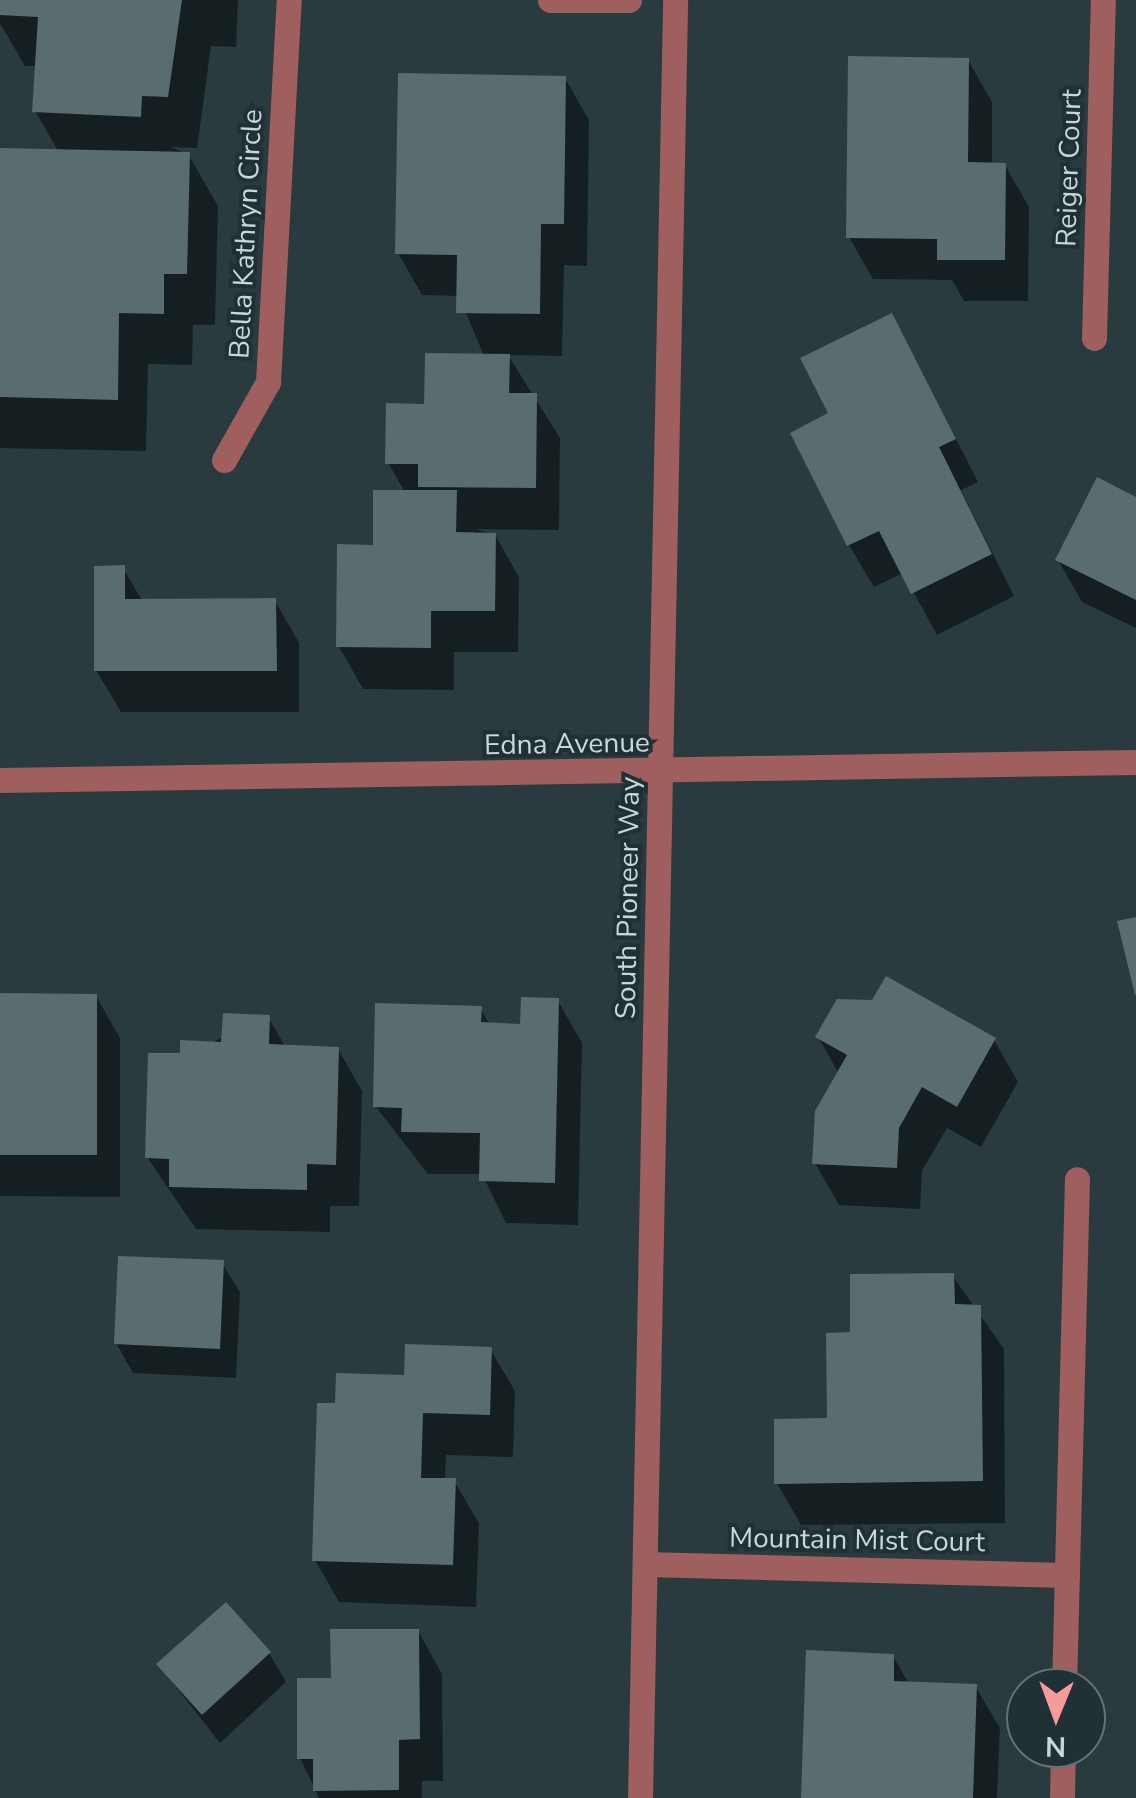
<!DOCTYPE html>
<html>
<head>
<meta charset="utf-8">
<style>
  body { margin:0 }
  #map { position:relative; width:1136px; height:1798px; overflow:hidden; background:#293b3e; font-family:"Nunito Sans",sans-serif }
  div>[style] { position:absolute }
  [style*='--x'] { left:calc(var(--x)*1px); top:calc(var(--y)*1px); width:calc(var(--w)*1px); rotate:calc(var(--a)*1deg) }
  .shadow>* { inset:0; background:#0007 }
  .building>* { inset:0; background:#596d70 }
  .minor>* { height:25px; margin:-12.5px; padding:0 12.5px; transform-origin:12.5px; border-radius:12.5px; background:#9e5f5e }
  span { translate:-50% -50%; white-space:nowrap; text-align:center; line-height:1.15; -webkit-text-stroke:8px #1f3134; paint-order:stroke }
  .street-label { font-size:28px; color:#cbd6d8 }
  .north { position:absolute; left:1006px; top:1668px; width:100px; height:100px; box-sizing:border-box; background:#1f3134; border:2px solid #647376; border-radius:50%; rotate:181deg; font-size:28px; font-weight:700; line-height:40px; text-align:center; color:#cbd6d8 }
  .north::after { content:''; display:block; margin:auto; width:35px; height:45px; background:#f59b99; clip-path:polygon(50% 0,100% 100%,50% 72%,0 100%) }
</style>
</head>
<body>
<div id="map">
  <div class="shadow">
    <i style="clip-path:polygon(0 0,238px 0,236px 47px,211px 46px,197px 148px,171px 147px,188px 154px,218px 206px,215px 325px,193px 325px,192px 365px,148px 364px,146px 451px,0 448px,0 150px,58px 151px,35px 111px,37px 66px,25px 66px,0 23px)"></i>
    <i style="clip-path:polygon(968px 60px,992px 102px,992px 165px,1005px 165px,1029px 207px,1028px 301px,964px 301px,952px 280px,873px 279px,849px 237px)"></i>
    <i style="clip-path:polygon(565px 78px,589px 120px,587px 266px,564px 265px,562px 356px,508px 355px,560px 438px,559px 530px,476px 529px,495px 535px,519px 577px,518px 652px,454px 652px,454px 690px,363px 689px,339px 647px,405px 492px,388px 463px,426px 406px,484px 356px,459px 296px,422px 295px,398px 253px)"></i>
    <i style="clip-path:polygon(915px 358px,978px 482px,961px 490px,1014px 596px,937px 635px,903px 573px,874px 587px,849px 545px,831px 414px)"></i>
    <i style="clip-path:polygon(1136px 499px,1136px 628px,1082px 602px,1058px 560px)"></i>
    <i style="clip-path:polygon(123px 568px,143px 602px,275px 601px,299px 643px,299px 712px,121px 712px,96px 670px)"></i>
    <i style="clip-path:polygon(0 996px,96px 996px,120px 1038px,120px 1197px,0 1196px)"></i>
    <i style="clip-path:polygon(558px 1001px,582px 1043px,578px 1225px,506px 1223px,482px 1174px,428px 1174px,376px 1107px,480px 1008px,490px 1025px,523px 1026px)"></i>
    <i style="clip-path:polygon(268px 1017px,286px 1048px,338px 1049px,362px 1091px,359px 1206px,330px 1206px,330px 1232px,196px 1229px,147px 1157px,182px 1056px)"></i>
    <i style="clip-path:polygon(818px 1037px,994px 1040px,1018px 1082px,981px 1147px,947px 1128px,922px 1171px,920px 1209px,839px 1205px,815px 1163px,839px 1074px)"></i>
    <i style="clip-path:polygon(222px 1263px,240px 1292px,236px 1378px,133px 1373px,116px 1343px)"></i>
    <i style="clip-path:polygon(952px 1275px,1004px 1349px,1005px 1523px,801px 1525px,777px 1483px,830px 1420px,853px 1334px)"></i>
    <i style="clip-path:polygon(490px 1349px,515px 1391px,513px 1457px,446px 1455px,445px 1481px,454px 1481px,479px 1523px,476px 1607px,339px 1602px,315px 1560px,337px 1406px)"></i>
    <i style="clip-path:polygon(418px 1631px,442px 1674px,443px 1781px,422px 1781px,422px 1798px,319px 1798px,300px 1758px,333px 1680px)"></i>
    <i style="clip-path:polygon(269px 1653px,286px 1682px,220px 1743px,159px 1665px)"></i>
    <i style="clip-path:polygon(893px 1656px,909px 1684px,975px 1686px,1000px 1728px,997px 1798px,803px 1798px)"></i>
  </div>
  <div class="building">
    <i style="clip-path:polygon(0 0,182px 0,168px 97px,142px 96px,141px 117px,32px 112px,38px 17px,0 15px)"></i>
    <i style="clip-path:polygon(848px 56px,969px 58px,968px 162px,1006px 163px,1005px 260px,937px 260px,937px 239px,846px 238px)"></i>
    <i style="clip-path:polygon(398px 73px,566px 76px,564px 224px,541px 224px,540px 314px,456px 313px,457px 255px,395px 254px)"></i>
    <i style="clip-path:polygon(0 148px,190px 152px,187px 274px,164px 274px,164px 314px,119px 313px,118px 400px,0 397px)"></i>
    <i style="clip-path:polygon(892px 313px,956px 439px,939px 447px,992px 554px,911px 594px,879px 531px,847px 546px,790px 433px,828px 413px,800px 358px)"></i>
    <i style="clip-path:polygon(425px 353px,510px 354px,509px 393px,537px 393px,536px 488px,418px 487px,418px 464px,385px 464px,386px 403px,424px 404px)"></i>
    <i style="clip-path:polygon(1097px 477px,1136px 497px,1136px 600px,1055px 560px)"></i>
    <i style="clip-path:polygon(373px 490px,457px 490px,456px 532px,496px 533px,495px 611px,431px 611px,431px 648px,336px 647px,337px 544px,373px 545px)"></i>
    <i style="clip-path:polygon(125px 565px,125px 599px,276px 598px,277px 671px,94px 671px,94px 566px)"></i>
    <i style="clip-path:polygon(1136px 917px,1136px 995px,1135px 995px,1117px 921px)"></i>
    <i style="clip-path:polygon(886px 976px,996px 1038px,957px 1107px,922px 1087px,899px 1128px,897px 1168px,812px 1164px,815px 1111px,847px 1055px,815px 1037px,837px 999px,872px 1000px)"></i>
    <i style="clip-path:polygon(0 993px,97px 994px,97px 1155px,0 1155px)"></i>
    <i style="clip-path:polygon(521px 997px,559px 998px,555px 1183px,479px 1181px,480px 1133px,401px 1132px,402px 1108px,373px 1107px,375px 1003px,482px 1006px,481px 1022px,520px 1024px)"></i>
    <i style="clip-path:polygon(223px 1013px,270px 1015px,269px 1044px,339px 1047px,336px 1165px,307px 1164px,307px 1190px,169px 1187px,169px 1159px,145px 1158px,148px 1053px,180px 1053px,180px 1040px,221px 1042px)"></i>
    <i style="clip-path:polygon(118px 1256px,224px 1260px,220px 1349px,114px 1344px)"></i>
    <i style="clip-path:polygon(954px 1273px,955px 1304px,981px 1305px,983px 1481px,774px 1484px,774px 1419px,827px 1418px,826px 1333px,850px 1332px,850px 1274px)"></i>
    <i style="clip-path:polygon(405px 1344px,492px 1347px,490px 1415px,423px 1413px,421px 1478px,456px 1478px,453px 1565px,312px 1561px,317px 1403px,335px 1403px,336px 1373px,404px 1375px)"></i>
    <i style="clip-path:polygon(226px 1602px,271px 1652px,202px 1715px,156px 1664px)"></i>
    <i style="clip-path:polygon(330px 1629px,419px 1629px,420px 1739px,399px 1740px,399px 1790px,313px 1791px,313px 1759px,297px 1759px,297px 1678px,331px 1678px)"></i>
    <i style="clip-path:polygon(806px 1650px,894px 1654px,894px 1681px,977px 1684px,973px 1798px,801px 1798px)"></i>
  </div>
  <div class="minor">
    <i style="--x:550;--y:0;--w:79;--a:0"></i>
    <i style="--x:1094;--y:338;--w:338;--a:-88.5"></i>
    <i style="--x:224;--y:460;--w:90;--a:-60.6"></i>
    <i style="--x:268;--y:382;--w:383;--a:-86.9"></i>
    <i style="--x:0;--y:780;--w:1136;--a:-0.91"></i>
    <i style="--x:645;--y:1564;--w:422;--a:1.5"></i>
    <i style="--x:1064;--y:1688;--w:509;--a:-88.54"></i>
    <i style="--x:640;--y:1798;--w:1798;--a:-88.88"></i>
    <i style="--x:1062;--y:1798;--w:50;--a:-88.9"></i>
  </div>
  <div class="street-label">
    <span style="left:1069px;top:168px;rotate:-88deg">Reiger Court</span>
    <span style="left:246px;top:234px;rotate:-87deg">Bella Kathryn Circle</span>
    <span style="left:567px;top:744px;rotate:-1deg">Edna Avenue</span>
    <span style="left:628px;top:898px;rotate:-89deg">South Pioneer Way</span>
    <span style="left:857px;top:1540px;rotate:1deg">Mountain Mist Court</span>
  </div>
  <div class="north">N</div>
</div>
</body>
</html>
